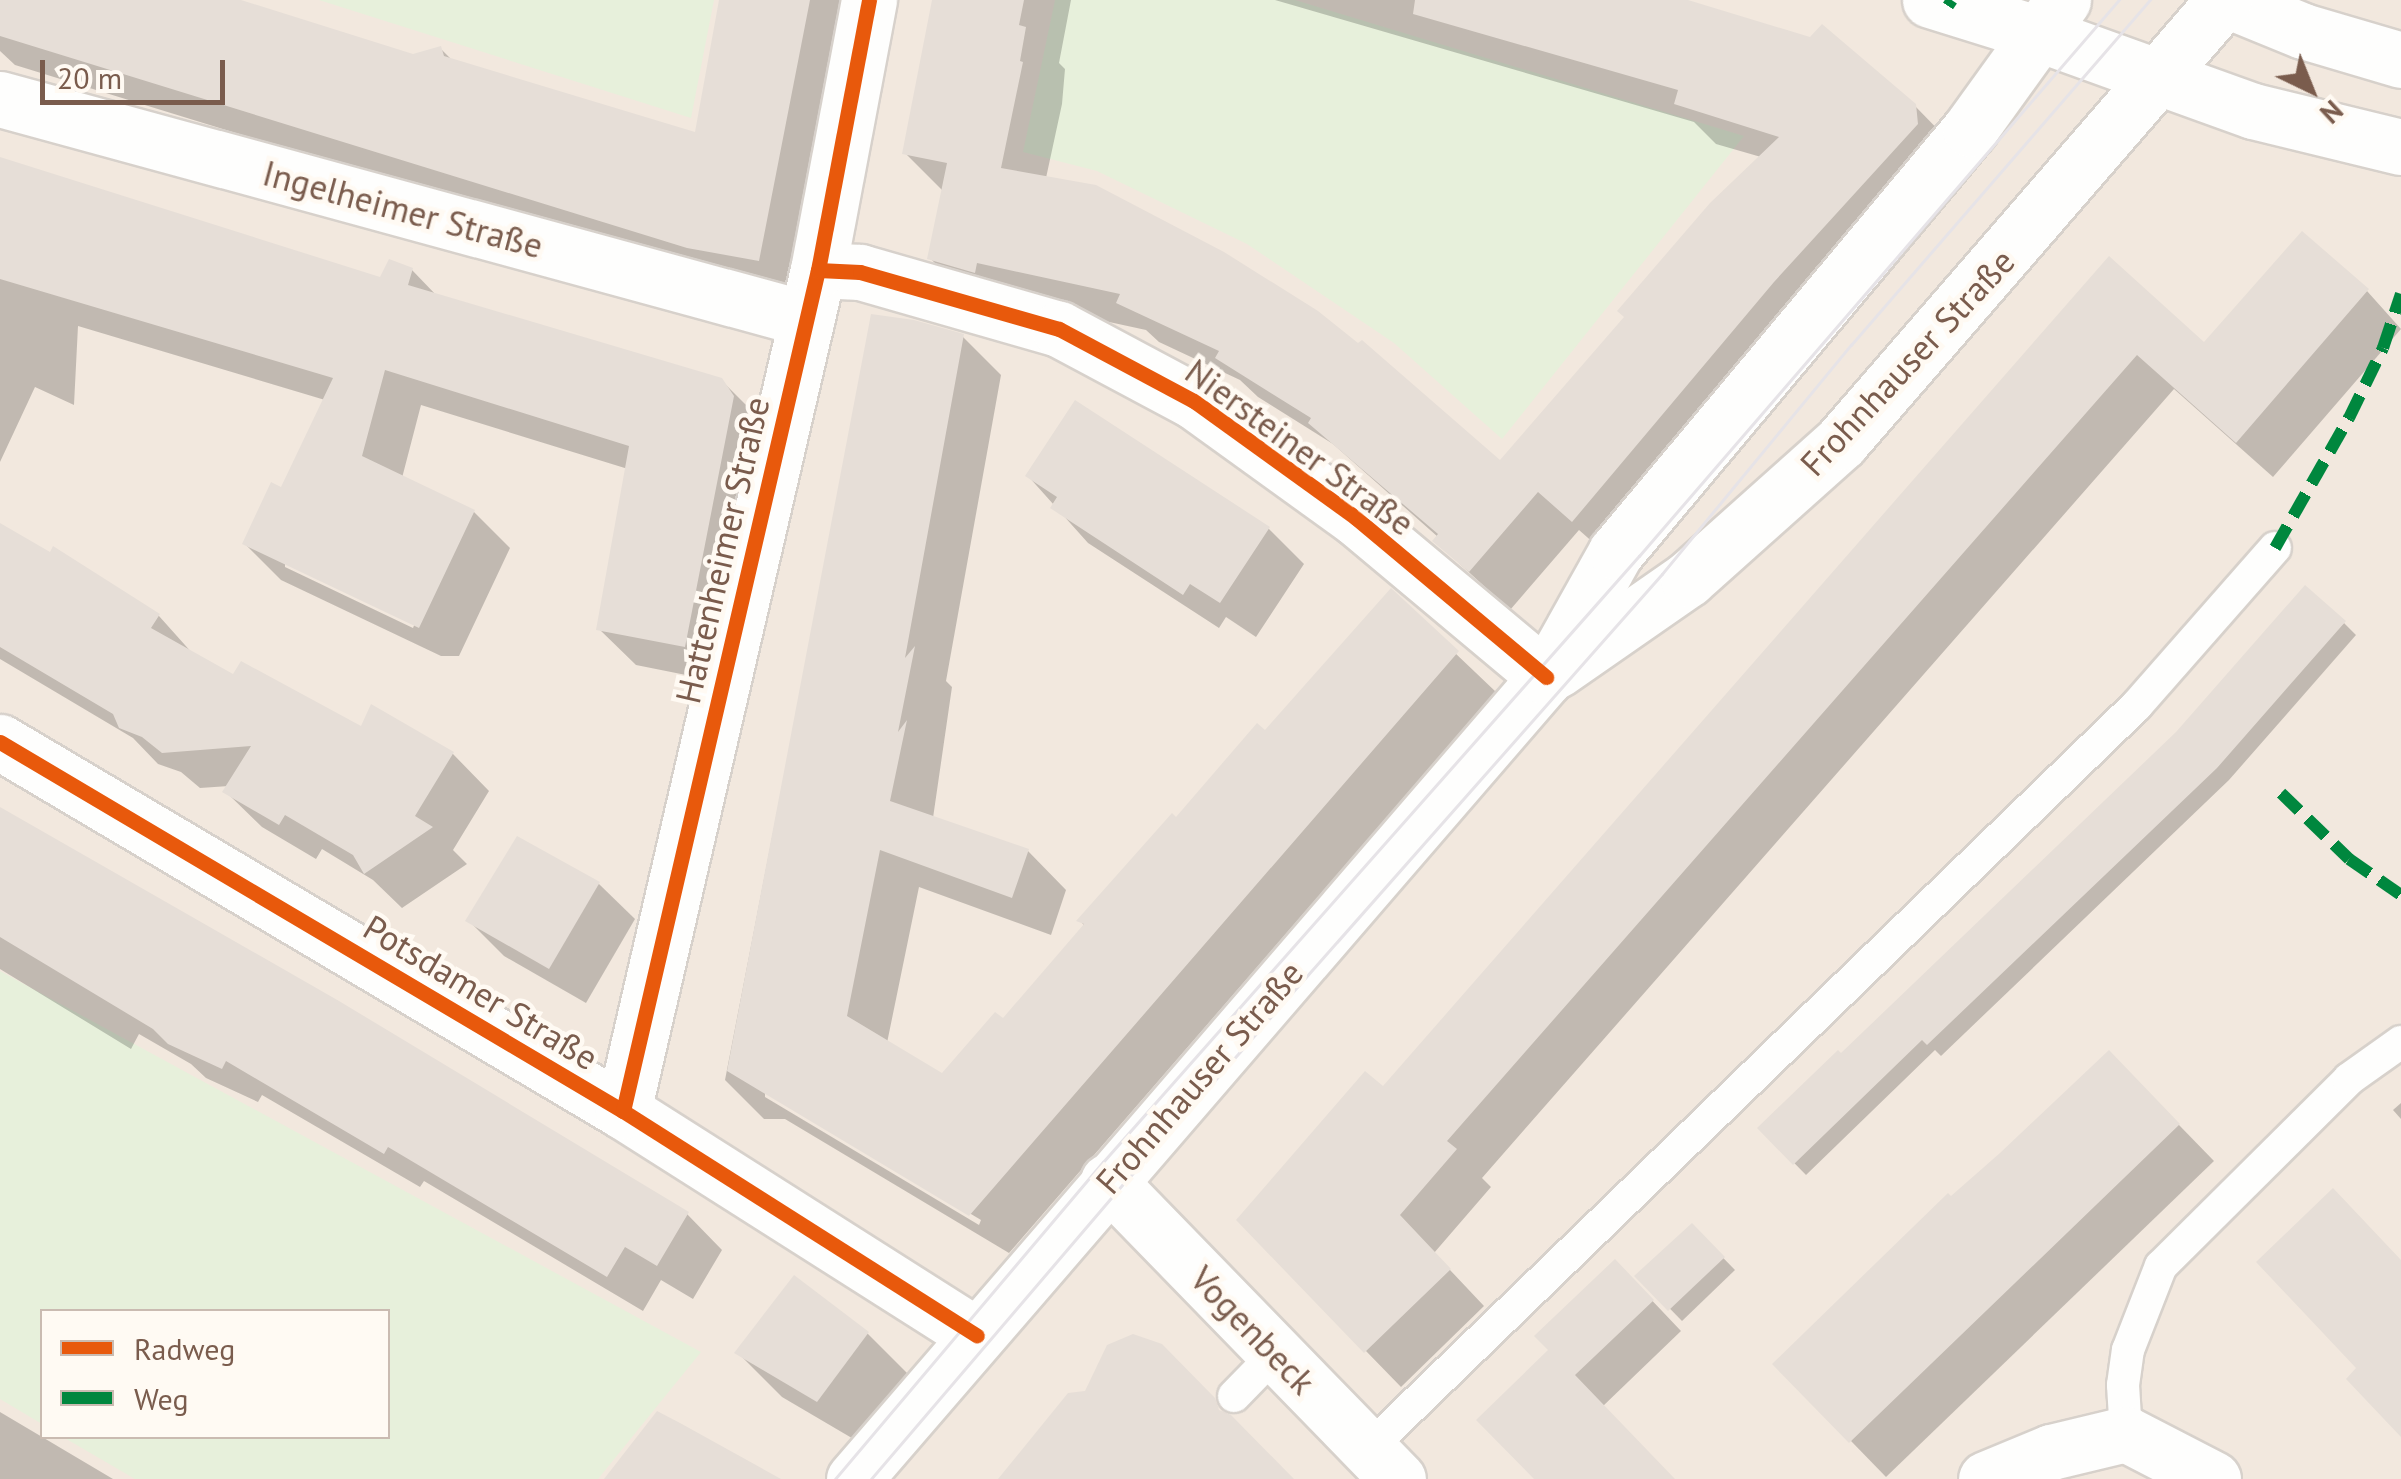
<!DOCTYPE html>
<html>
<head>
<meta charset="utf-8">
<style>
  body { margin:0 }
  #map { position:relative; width:2401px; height:1479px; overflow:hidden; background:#f9f5f0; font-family:"PT Sans",sans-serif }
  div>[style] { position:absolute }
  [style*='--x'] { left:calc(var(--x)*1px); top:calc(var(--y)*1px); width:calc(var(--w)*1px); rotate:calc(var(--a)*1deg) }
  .residential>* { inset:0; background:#f2e8de }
  .green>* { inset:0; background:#e7f0db }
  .shadow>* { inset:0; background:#0003 }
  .building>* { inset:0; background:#e6ded7 }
  .roads { filter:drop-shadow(2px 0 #d7d1cb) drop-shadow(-2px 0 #d7d1cb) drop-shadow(0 2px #d7d1cb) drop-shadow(0 -2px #d7d1cb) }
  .lane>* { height:32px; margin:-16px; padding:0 16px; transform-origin:16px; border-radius:16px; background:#fefefd }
  .street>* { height:55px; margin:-27.5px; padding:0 27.5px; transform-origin:27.5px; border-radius:27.5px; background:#fefefd }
  .secondary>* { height:55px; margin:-27.5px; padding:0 27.5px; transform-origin:27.5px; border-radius:27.5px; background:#fefefd }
  .tram>* { height:2.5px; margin:-1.25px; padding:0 1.25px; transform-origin:1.25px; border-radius:1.25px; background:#e6e3e7 }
  .quiet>* { height:12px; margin-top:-6px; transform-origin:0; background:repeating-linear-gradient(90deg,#00873e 0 25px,transparent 0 37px) }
  .cycleway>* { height:15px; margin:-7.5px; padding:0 7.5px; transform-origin:7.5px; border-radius:7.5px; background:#e8590c }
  span { translate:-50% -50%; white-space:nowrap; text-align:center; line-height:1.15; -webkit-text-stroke:9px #fffaf3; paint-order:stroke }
  .street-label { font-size:35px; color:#7a5c4d }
  .legend { position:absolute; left:40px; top:1309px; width:350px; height:130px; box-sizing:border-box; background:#fffaf3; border:2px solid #cabbb1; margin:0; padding:12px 18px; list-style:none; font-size:30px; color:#7a5c4d }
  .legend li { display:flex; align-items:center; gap:20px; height:50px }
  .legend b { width:50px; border:2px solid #cabbb1 }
  .north { position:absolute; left:2261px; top:40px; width:100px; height:100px; -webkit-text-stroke:8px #fffaf3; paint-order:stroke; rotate:137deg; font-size:28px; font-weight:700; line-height:40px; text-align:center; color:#7a5c4d }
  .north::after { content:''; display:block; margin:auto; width:35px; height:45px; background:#7a5c4d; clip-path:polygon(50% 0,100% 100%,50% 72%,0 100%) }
  .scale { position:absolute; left:40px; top:60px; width:185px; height:45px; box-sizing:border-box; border:5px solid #7a5c4d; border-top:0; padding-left:12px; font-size:30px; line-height:35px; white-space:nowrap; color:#7a5c4d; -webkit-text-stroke:8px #fffaf3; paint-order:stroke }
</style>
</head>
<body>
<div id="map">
  <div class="residential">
    <i style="clip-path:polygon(evenodd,0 0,2401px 0,2401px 1479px,0 1479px,0 0,42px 1312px,388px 1312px,388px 1436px,42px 1436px,42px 1312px)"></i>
  </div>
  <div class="green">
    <i style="clip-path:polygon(319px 0,714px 0,691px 118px)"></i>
    <i style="clip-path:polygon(1055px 0,1295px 0,1744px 136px,1502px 439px,1394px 343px,1247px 244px,1097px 171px,1023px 152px)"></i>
    <i style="clip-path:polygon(0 971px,701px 1352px,598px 1479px,135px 1479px,63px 1437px,388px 1436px,388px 1312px,42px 1312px,42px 1424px,0 1399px)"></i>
  </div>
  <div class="shadow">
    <i style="clip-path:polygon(0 0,232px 0,413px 56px,441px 49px,453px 61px,697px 135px,723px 0,855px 0,797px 298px,726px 284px,15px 65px,0 51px)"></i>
    <i style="clip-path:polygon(934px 0,1071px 0,1059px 63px,1065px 69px,1062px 104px,1046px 178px,1500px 464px,1761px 157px,1716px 144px,1694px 122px,1275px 0,1675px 0,1915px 106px,1955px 147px,1613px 560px,1579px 530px,1510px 610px,1435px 541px,1438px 537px,1333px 444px,1258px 397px,1240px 380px,1159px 342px,1146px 330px,1017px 302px,969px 298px,930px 258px,943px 191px,905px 153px)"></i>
    <i style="clip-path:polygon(evenodd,0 160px,381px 280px,412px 270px,438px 297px,721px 380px,758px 417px,721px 682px,636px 665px,599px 629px,628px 469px,421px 405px,402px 478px,474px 512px,510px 548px,459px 656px,441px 656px,281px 580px,245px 544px,283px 490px,325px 400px,78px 326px,74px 405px,35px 387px,0 462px,0 160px,285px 562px,415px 623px,413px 628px,285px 567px,285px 562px)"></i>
    <i style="clip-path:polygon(2109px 260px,2204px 345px,2367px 291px,2401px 329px,2273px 477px,2174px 389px,1482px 1178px,1491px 1187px,1434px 1253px,1484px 1306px,1401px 1387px,1366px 1351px,1383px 1090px)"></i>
    <i style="clip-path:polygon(evenodd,873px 317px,962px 336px,1001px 375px,946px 681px,952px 687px,933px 818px,1028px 851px,1066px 890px,1051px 935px,919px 887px,887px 1043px,943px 1077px,1003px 1022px,1085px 926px,1080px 921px,1265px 734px,1391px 592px,1496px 692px,1009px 1253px,785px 1119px,764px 1119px,725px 1080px,873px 317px,765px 1091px,981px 1220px,979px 1225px,765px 1097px,765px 1091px)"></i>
    <i style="clip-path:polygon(1028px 476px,1269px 529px,1304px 564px,1256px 637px,1226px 617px,1219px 628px,1088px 543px)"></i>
    <i style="clip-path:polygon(0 526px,159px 616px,193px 654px,234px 677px,362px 730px,372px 707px,453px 754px,489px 791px,453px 850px,467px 864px,402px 908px,373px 880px,322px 849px,316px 859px,262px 827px,225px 791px,229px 786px,200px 788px,181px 772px,158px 764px,133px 738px,0 659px)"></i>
    <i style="clip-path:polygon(2344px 623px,2356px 635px,2229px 780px,1941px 1056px,1935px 1050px,1806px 1175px,1760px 1128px)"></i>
    <i style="clip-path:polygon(0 809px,687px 1214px,722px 1250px,693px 1299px,661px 1280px,643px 1311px,424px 1181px,420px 1187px,262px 1095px,258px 1102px,206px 1078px,191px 1064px,139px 1034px,131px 1049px,0 969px)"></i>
    <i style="clip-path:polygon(599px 884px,635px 919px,586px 1003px,504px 956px,468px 920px)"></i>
    <i style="clip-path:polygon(2144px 1089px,2214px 1161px,1886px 1477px,1851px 1441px,1951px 1199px)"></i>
    <i style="clip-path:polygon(2401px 1103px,2401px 1119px,2393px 1110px)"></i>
    <i style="clip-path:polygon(1692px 1226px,1735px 1270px,1682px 1321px,1638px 1276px)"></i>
    <i style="clip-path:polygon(794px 1278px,868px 1334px,912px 1378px,862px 1444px,782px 1397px,737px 1352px)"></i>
    <i style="clip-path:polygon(1644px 1292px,1681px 1331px,1602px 1407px,1673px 1479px,1537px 1479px,1480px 1420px)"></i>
    <i style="clip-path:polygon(0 1412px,113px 1479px,0 1479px)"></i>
  </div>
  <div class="building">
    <i style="clip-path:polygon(0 0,241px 0,413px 54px,441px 46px,444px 56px,695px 132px,719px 0,810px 0,759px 261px,687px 248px,0 36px)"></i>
    <i style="clip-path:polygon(932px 0,1024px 0,1019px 25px,1026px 27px,1020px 61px,1023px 62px,1001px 168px,1096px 185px,1224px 252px,1318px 311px,1358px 343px,1362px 340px,1500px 460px,1624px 317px,1617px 311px,1710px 203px,1779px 137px,1674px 104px,1678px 90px,1413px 14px,1415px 0,1688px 0,1810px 37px,1822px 24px,1916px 104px,1918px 124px,1774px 282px,1572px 522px,1538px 492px,1469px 572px,1432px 541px,1438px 534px,1308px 423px,1311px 418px,1215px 358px,1219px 351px,1116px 303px,1120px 294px,977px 263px,975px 273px,927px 259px,947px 163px,902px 154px)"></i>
    <i style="clip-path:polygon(0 157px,380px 277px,389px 259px,413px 268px,408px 285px,722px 378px,734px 396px,685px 647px,596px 630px,629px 446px,385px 370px,362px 456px,475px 510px,419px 628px,242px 544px,271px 482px,281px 487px,333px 378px,0 279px)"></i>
    <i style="clip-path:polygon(2302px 231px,2369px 289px,2236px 443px,2137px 355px,1447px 1141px,1457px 1149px,1400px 1215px,1451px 1269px,1364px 1353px,1236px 1220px,1365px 1071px,1383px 1086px,2109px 256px,2204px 342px)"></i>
    <i style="clip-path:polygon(871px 314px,914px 320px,964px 334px,905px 658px,915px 646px,898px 732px,907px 720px,890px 801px,1029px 849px,1012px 898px,880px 850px,847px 1016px,942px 1073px,995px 1012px,1003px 1018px,1084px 924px,1076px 921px,1172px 813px,1176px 817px,1257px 723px,1265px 730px,1391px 588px,1459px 651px,969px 1216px,727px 1071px)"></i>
    <i style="clip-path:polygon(1075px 400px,1270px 527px,1220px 603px,1190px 584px,1183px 595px,1050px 508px,1057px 497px,1025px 476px)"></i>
    <i style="clip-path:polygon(0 523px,50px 552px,53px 546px,160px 614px,151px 628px,233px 674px,241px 661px,361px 726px,371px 704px,454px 752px,415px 816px,433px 827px,364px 874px,353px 855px,285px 815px,279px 825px,222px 792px,251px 746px,162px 753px,142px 737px,119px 728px,113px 714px,0 647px)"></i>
    <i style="clip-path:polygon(2305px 585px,2346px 621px,2217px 768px,1927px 1045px,1922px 1040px,1793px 1165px,1757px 1128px,1838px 1050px,1841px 1053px,2176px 732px)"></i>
    <i style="clip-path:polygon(0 807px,339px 1001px,689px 1212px,657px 1266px,625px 1247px,607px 1277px,388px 1147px,384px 1154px,226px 1061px,222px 1069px,168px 1044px,153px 1029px,0 937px)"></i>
    <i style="clip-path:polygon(517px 836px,600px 882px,549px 969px,465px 921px)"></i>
    <i style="clip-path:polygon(2109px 1050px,2180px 1124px,1849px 1443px,1772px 1364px,1948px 1193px,1951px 1196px,2000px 1153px)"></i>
    <i style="clip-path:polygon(2333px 1188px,2401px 1260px,2401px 1437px,2346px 1379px,2356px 1368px,2256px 1262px)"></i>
    <i style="clip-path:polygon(1692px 1223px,1725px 1257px,1668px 1311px,1634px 1276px)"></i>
    <i style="clip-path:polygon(1615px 1259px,1654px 1300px,1575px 1375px,1675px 1479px,1534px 1479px,1476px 1420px,1548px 1350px,1534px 1336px)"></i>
    <i style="clip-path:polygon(794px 1275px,869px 1332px,817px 1402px,734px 1353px)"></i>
    <i style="clip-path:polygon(1133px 1334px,1162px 1344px,1215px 1398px,1219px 1410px,1231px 1415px,1294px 1479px,998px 1479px,1068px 1393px,1085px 1391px,1107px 1345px)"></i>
    <i style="clip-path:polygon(657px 1411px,680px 1423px,781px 1479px,604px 1479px)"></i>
  </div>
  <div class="roads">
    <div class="lane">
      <i style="--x:1234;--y:1396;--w:60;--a:-45.7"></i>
      <i style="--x:2126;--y:1434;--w:49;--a:-93.5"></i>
      <i style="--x:2123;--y:1385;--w:35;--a:-82"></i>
      <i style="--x:2128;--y:1350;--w:90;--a:-68.6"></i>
      <i style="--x:2161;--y:1266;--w:265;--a:-44.8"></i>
      <i style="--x:2349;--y:1079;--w:64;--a:-35.4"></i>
      <i style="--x:1368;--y:1449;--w:1070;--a:-44.05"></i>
      <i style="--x:2137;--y:705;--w:209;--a:-48.7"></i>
    </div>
    <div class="street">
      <i style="--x:0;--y:99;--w:836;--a:15.25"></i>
      <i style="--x:818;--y:270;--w:42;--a:2.7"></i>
      <i style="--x:860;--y:272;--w:207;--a:16"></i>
      <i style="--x:1059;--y:329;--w:153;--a:28.1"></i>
      <i style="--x:1194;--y:401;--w:200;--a:35.8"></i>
      <i style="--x:1356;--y:518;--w:248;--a:39.9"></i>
      <i style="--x:0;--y:742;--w:724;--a:30.64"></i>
      <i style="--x:623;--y:1111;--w:419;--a:32.4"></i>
      <i style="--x:623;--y:1111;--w:863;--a:-76.95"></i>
      <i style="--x:818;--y:270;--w:275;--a:-79.3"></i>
      <i style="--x:1108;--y:1181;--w:416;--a:45.8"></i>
      <i style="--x:1986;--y:1479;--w:70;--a:-22.6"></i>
      <i style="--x:2051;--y:1452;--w:77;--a:-13.5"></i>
      <i style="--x:2126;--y:1434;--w:98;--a:27.3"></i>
    </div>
    <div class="secondary">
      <i style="--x:1930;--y:0;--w:114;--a:17.3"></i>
      <i style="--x:2039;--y:34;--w:227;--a:19.8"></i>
      <i style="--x:2253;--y:111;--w:152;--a:13.7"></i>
      <i style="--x:2227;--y:0;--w:82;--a:22.2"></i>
      <i style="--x:2303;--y:31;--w:102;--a:16.5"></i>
      <i style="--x:1557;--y:670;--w:160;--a:-34.8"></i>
      <i style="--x:1688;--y:579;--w:205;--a:-41.8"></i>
      <i style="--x:1841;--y:442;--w:585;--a:-49.09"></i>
      <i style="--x:854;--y:1479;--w:1059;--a:-49.21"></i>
      <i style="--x:1546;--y:677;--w:143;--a:-60.8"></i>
      <i style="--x:1616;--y:552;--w:552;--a:-50.07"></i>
      <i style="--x:1970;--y:129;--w:159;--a:-54.2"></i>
    </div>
  </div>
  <div class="tram">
    <i style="--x:835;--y:1479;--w:415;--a:-49.8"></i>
    <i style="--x:1103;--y:1162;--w:809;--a:-48.51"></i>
    <i style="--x:1639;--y:556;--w:735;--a:-49.2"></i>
    <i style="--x:871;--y:1479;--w:391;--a:-49.5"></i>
    <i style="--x:1125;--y:1182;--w:811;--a:-48.55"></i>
    <i style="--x:1662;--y:574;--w:297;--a:-50.5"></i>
    <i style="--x:1851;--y:345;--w:457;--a:-49.1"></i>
  </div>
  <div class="quiet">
    <i style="--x:1948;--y:6;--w:7;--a:-56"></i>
    <i style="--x:2275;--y:548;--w:150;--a:-60.4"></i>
    <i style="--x:2349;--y:418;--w:78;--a:-64.1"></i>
    <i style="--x:2383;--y:348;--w:57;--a:-71.6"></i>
    <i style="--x:2281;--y:793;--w:95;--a:44.1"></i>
    <i style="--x:2349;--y:859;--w:63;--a:34.7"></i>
  </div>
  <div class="cycleway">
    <i style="--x:818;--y:270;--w:42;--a:2.7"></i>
    <i style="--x:860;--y:272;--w:207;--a:16"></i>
    <i style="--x:1059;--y:329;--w:153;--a:28.1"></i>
    <i style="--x:1194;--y:401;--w:200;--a:35.8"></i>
    <i style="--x:1356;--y:518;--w:248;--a:39.9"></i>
    <i style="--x:0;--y:742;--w:724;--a:30.64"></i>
    <i style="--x:623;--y:1111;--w:419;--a:32.4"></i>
    <i style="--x:623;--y:1111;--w:863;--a:-76.95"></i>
    <i style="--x:818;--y:270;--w:275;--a:-79.3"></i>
  </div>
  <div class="street-label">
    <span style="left:403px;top:209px;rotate:15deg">Ingelheimer Straße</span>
    <span style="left:1907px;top:362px;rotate:-47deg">Frohnhauser Straße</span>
    <span style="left:1300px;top:447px;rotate:36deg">Niersteiner Straße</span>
    <span style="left:722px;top:550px;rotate:-77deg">Hattenheimer Straße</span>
    <span style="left:481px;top:992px;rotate:31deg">Potsdamer Straße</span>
    <span style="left:1199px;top:1077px;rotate:-49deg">Frohnhauser Straße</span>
    <span style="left:1253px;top:1330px;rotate:46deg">Vogenbeck</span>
  </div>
  <ul class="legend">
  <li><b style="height:12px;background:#e8590c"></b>Radweg</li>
  <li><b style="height:12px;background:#00873e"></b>Weg</li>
  </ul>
  <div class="north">N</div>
  <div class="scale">20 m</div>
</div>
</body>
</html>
